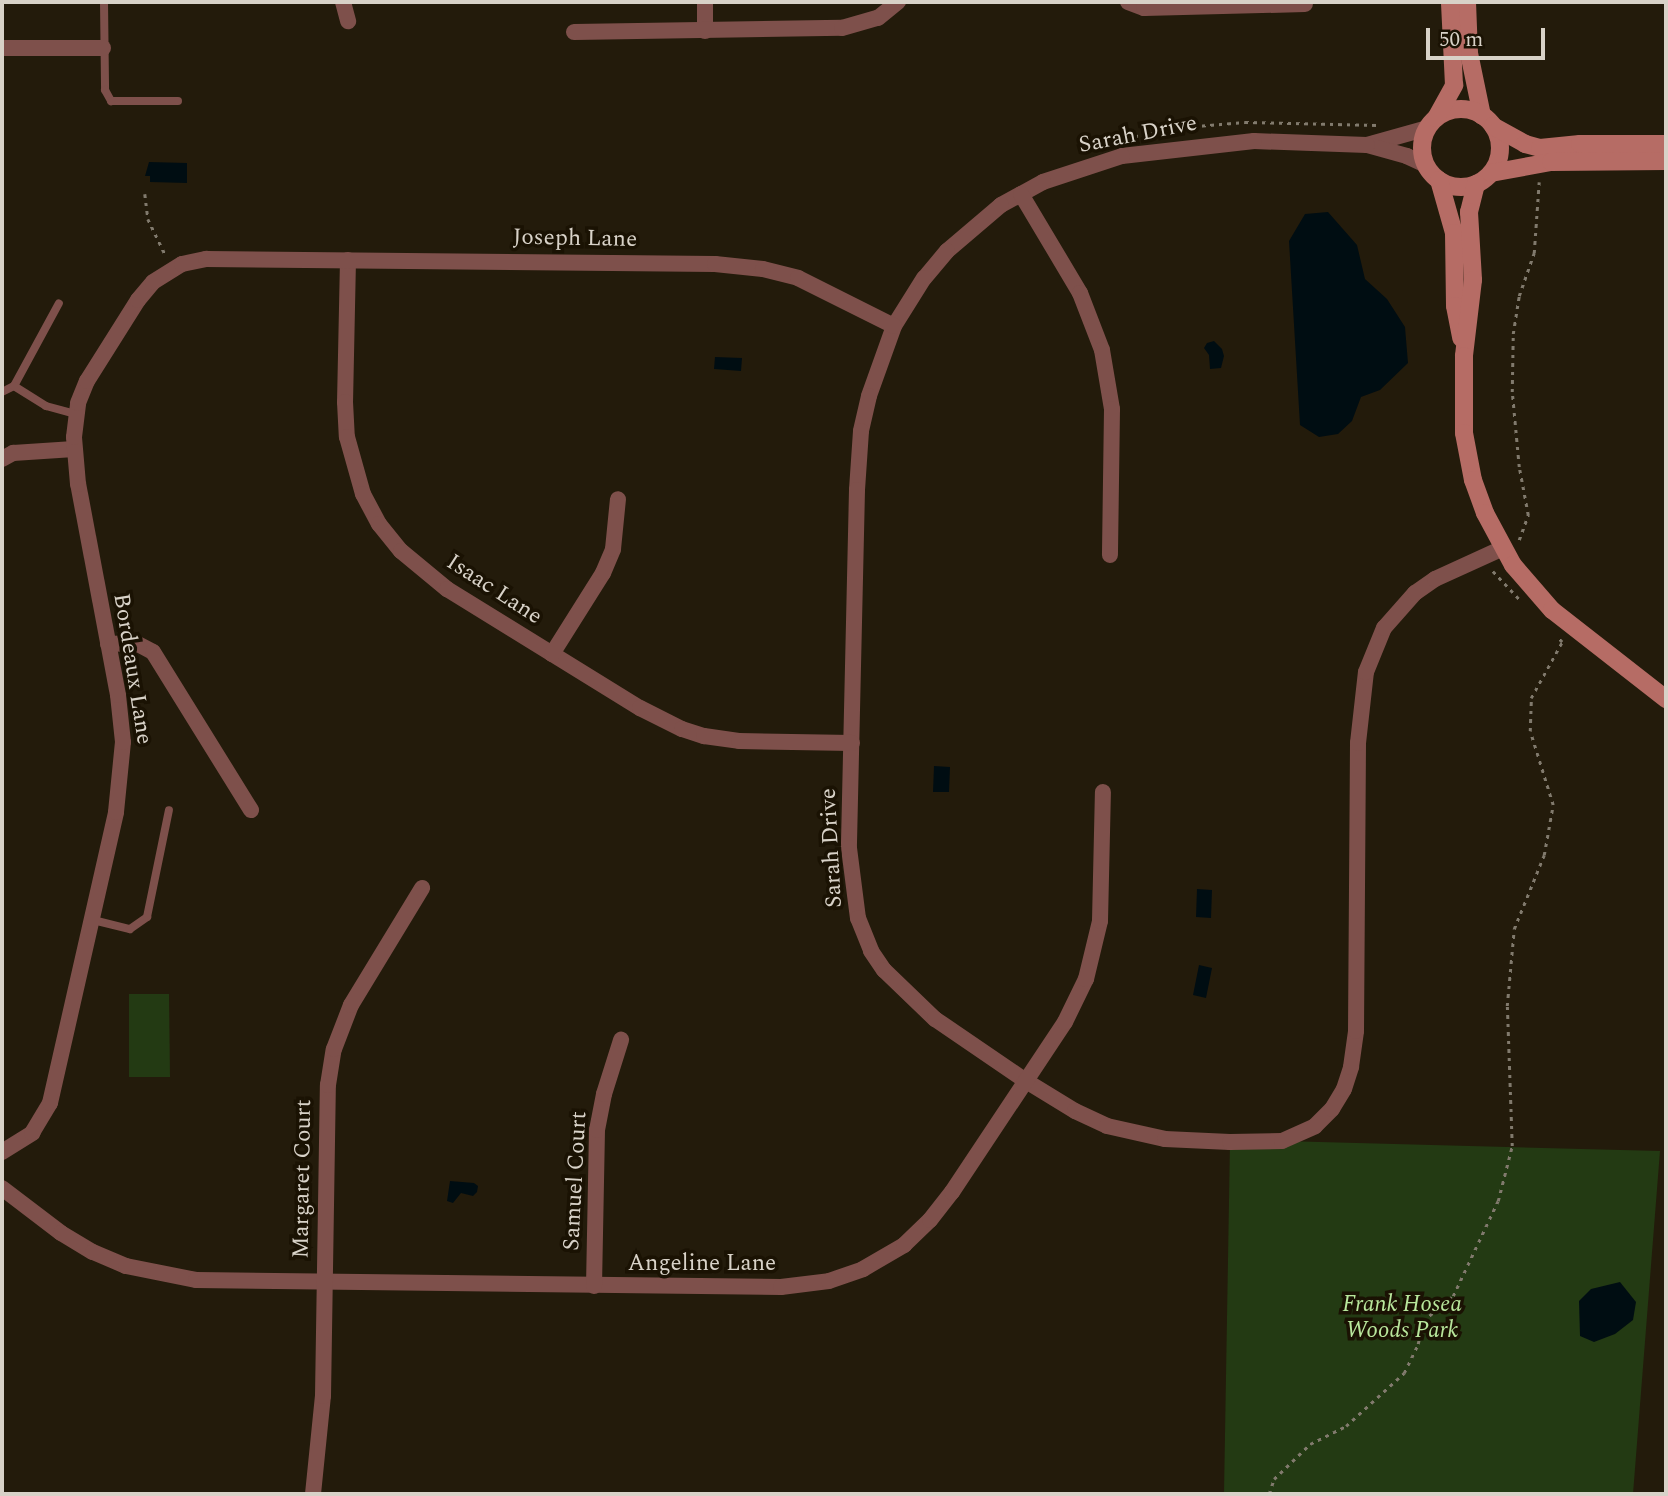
<!DOCTYPE html>
<html>
<head>
<meta charset="utf-8">
<style>
  body { margin:0 }
  #map { position:relative; width:1668px; height:1496px; overflow:hidden; background:#231b0b; font-family:Spectral,serif }
  div>[style] { position:absolute }
  [style*='--x'] { left:calc(var(--x)*1px); top:calc(var(--y)*1px); width:calc(var(--w)*1px); rotate:calc(var(--a)*1deg) }
  .green>* { inset:0; background:#233a13 }
  .water>* { inset:0; background:#000d12 }
  .path>* { height:2.5px; margin-top:-1.25px; transform-origin:0; background:repeating-linear-gradient(90deg,#817a6d 0 3.5px,transparent 0 8.5px) }
  .lane>* { height:8px; margin:-4px; padding:0 4px; transform-origin:4px; border-radius:4px; background:#7e504b }
  .street>* { height:16px; margin:-8px; padding:0 8px; transform-origin:8px; border-radius:8px; background:#7e504b }
  .secondary>* { height:18px; margin:-9px; padding:0 9px; transform-origin:9px; border-radius:9px; background:#b66c65 }
  .secondary>.ring { margin:-9px; padding:0; box-sizing:content-box; background:none; border:18px solid #b66c65; border-radius:50% }
  span { translate:-50% -50%; white-space:nowrap; text-align:center; line-height:1.15; -webkit-text-stroke:7px #1a1203; paint-order:stroke }
  .street-label { font-size:23px; color:#d8d2c8 }
  .park-label { font-size:23px; color:#b8e79c; font-style:italic }
  .frame { position:absolute; inset:0; border:4px solid #d8d2c8; pointer-events:none }
  .scale { position:absolute; left:1426px; top:28px; width:119px; height:32px; box-sizing:border-box; border:4px solid #d8d2c8; border-top:0; padding-left:9px; font-size:21px; line-height:24px; white-space:nowrap; color:#d8d2c8; -webkit-text-stroke:5px #1a1203; paint-order:stroke }
</style>
</head>
<body>
<div id="map">
  <div class="green">
    <i style="clip-path:polygon(129px 994px,169px 994px,170px 1077px,129px 1077px)"></i>
    <i style="clip-path:polygon(1282px 1141px,1660px 1151px,1633px 1494px,1224px 1494px,1230px 1142px)"></i>
  </div>
  <div class="water">
    <i style="clip-path:polygon(149px 162px,187px 163px,187px 183px,150px 182px,150px 176px,145px 176px)"></i>
    <i style="clip-path:polygon(1328px 212px,1357px 245px,1365px 279px,1387px 299px,1405px 327px,1408px 363px,1380px 390px,1361px 397px,1352px 421px,1338px 434px,1319px 437px,1300px 425px,1289px 241px,1305px 214px)"></i>
    <i style="clip-path:polygon(1214px 341px,1222px 349px,1224px 356px,1221px 368px,1210px 369px,1209px 355px,1204px 348px,1207px 343px)"></i>
    <i style="clip-path:polygon(715px 357px,742px 358px,741px 371px,714px 369px)"></i>
    <i style="clip-path:polygon(934px 766px,950px 767px,949px 792px,933px 792px)"></i>
    <i style="clip-path:polygon(1197px 889px,1212px 890px,1211px 918px,1196px 917px)"></i>
    <i style="clip-path:polygon(1199px 965px,1212px 968px,1206px 998px,1193px 995px)"></i>
    <i style="clip-path:polygon(450px 1181px,474px 1183px,478px 1186px,477px 1192px,473px 1196px,461px 1193px,453px 1203px,447px 1201px)"></i>
    <i style="clip-path:polygon(1620px 1282px,1636px 1302px,1633px 1320px,1615px 1334px,1594px 1342px,1580px 1336px,1579px 1301px,1591px 1289px)"></i>
  </div>
  <div class="path">
    <i style="--x:1126;--y:138;--w:60;--a:-10.6"></i>
    <i style="--x:1185;--y:127;--w:60;--a:-4.8"></i>
    <i style="--x:1245;--y:122;--w:132;--a:1.3"></i>
    <i style="--x:145;--y:194;--w:25;--a:83"></i>
    <i style="--x:148;--y:219;--w:41;--a:64.1"></i>
    <i style="--x:1519;--y:540;--w:27;--a:-70"></i>
    <i style="--x:1528;--y:515;--w:49;--a:-100.6"></i>
    <i style="--x:1519;--y:467;--w:75;--a:-95.3"></i>
    <i style="--x:1512;--y:392;--w:58;--a:-89"></i>
    <i style="--x:1513;--y:334;--w:38;--a:-81"></i>
    <i style="--x:1519;--y:296;--w:46;--a:-70.8"></i>
    <i style="--x:1534;--y:253;--w:71;--a:-86"></i>
    <i style="--x:1493;--y:571;--w:42;--a:46.9"></i>
    <i style="--x:1269;--y:1494;--w:16;--a:-72"></i>
    <i style="--x:1274;--y:1479;--w:50;--a:-44.2"></i>
    <i style="--x:1310;--y:1444;--w:40;--a:-26.6"></i>
    <i style="--x:1346;--y:1426;--w:79;--a:-42.4"></i>
    <i style="--x:1404;--y:1373;--w:32;--a:-64"></i>
    <i style="--x:1418;--y:1344;--w:24;--a:-78"></i>
    <i style="--x:1423;--y:1321;--w:39;--a:-40"></i>
    <i style="--x:1453;--y:1296;--w:105;--a:-64.7"></i>
    <i style="--x:1498;--y:1201;--w:57;--a:-75.7"></i>
    <i style="--x:1512;--y:1146;--w:140;--a:-92"></i>
    <i style="--x:1507;--y:1006;--w:77;--a:-84.8"></i>
    <i style="--x:1514;--y:929;--w:80;--a:-67.9"></i>
    <i style="--x:1544;--y:855;--w:51;--a:-79.8"></i>
    <i style="--x:1553;--y:805;--w:77;--a:-107.3"></i>
    <i style="--x:1530;--y:731;--w:33;--a:-88"></i>
    <i style="--x:1531;--y:698;--w:64;--a:-61"></i>
    <i style="--x:1562;--y:642;--w:4;--a:-135"></i>
  </div>
  <div class="lane">
    <i style="--x:104;--y:2;--w:88;--a:89.3"></i>
    <i style="--x:105;--y:90;--w:13;--a:61"></i>
    <i style="--x:111;--y:101;--w:67;--a:0"></i>
    <i style="--x:14;--y:386;--w:94;--a:-61.5"></i>
    <i style="--x:2;--y:392;--w:13;--a:-27"></i>
    <i style="--x:14;--y:386;--w:38;--a:32"></i>
    <i style="--x:46;--y:406;--w:31;--a:15"></i>
    <i style="--x:93;--y:920;--w:38;--a:14"></i>
    <i style="--x:130;--y:929;--w:21;--a:-35"></i>
    <i style="--x:147;--y:917;--w:109;--a:-78.4"></i>
  </div>
  <div class="street">
    <i style="--x:343;--y:2;--w:20;--a:75"></i>
    <i style="--x:705;--y:2;--w:29;--a:90"></i>
    <i style="--x:1128;--y:2;--w:17;--a:21"></i>
    <i style="--x:1144;--y:8;--w:161;--a:-1.4"></i>
    <i style="--x:574;--y:32;--w:268;--a:-0.9"></i>
    <i style="--x:842;--y:28;--w:37;--a:-16"></i>
    <i style="--x:878;--y:18;--w:26;--a:-39"></i>
    <i style="--x:2;--y:48;--w:101;--a:0"></i>
    <i style="--x:1367;--y:145;--w:63;--a:-15.6"></i>
    <i style="--x:1426;--y:165;--w:21;--a:-155"></i>
    <i style="--x:1407;--y:156;--w:41;--a:-164.6"></i>
    <i style="--x:1367;--y:145;--w:113;--a:-178"></i>
    <i style="--x:1254;--y:141;--w:133;--a:173.5"></i>
    <i style="--x:1122;--y:156;--w:83;--a:161.8"></i>
    <i style="--x:1043;--y:182;--w:48;--a:151.3"></i>
    <i style="--x:1001;--y:205;--w:71;--a:139.6"></i>
    <i style="--x:947;--y:251;--w:35;--a:130"></i>
    <i style="--x:924;--y:278;--w:57;--a:122"></i>
    <i style="--x:894;--y:326;--w:74;--a:109.7"></i>
    <i style="--x:869;--y:396;--w:36;--a:103"></i>
    <i style="--x:861;--y:431;--w:59;--a:93.9"></i>
    <i style="--x:857;--y:490;--w:358;--a:91.3"></i>
    <i style="--x:849;--y:848;--w:71;--a:82.7"></i>
    <i style="--x:858;--y:918;--w:35;--a:68"></i>
    <i style="--x:871;--y:951;--w:23;--a:56"></i>
    <i style="--x:884;--y:970;--w:71;--a:43.9"></i>
    <i style="--x:935;--y:1019;--w:110;--a:34.3"></i>
    <i style="--x:1026;--y:1081;--w:57;--a:31.5"></i>
    <i style="--x:1075;--y:1111;--w:35;--a:25"></i>
    <i style="--x:1107;--y:1126;--w:59;--a:12.6"></i>
    <i style="--x:1165;--y:1139;--w:65;--a:2.6"></i>
    <i style="--x:1230;--y:1142;--w:52;--a:-1.1"></i>
    <i style="--x:1282;--y:1141;--w:36;--a:-24"></i>
    <i style="--x:1315;--y:1126;--w:24;--a:-45"></i>
    <i style="--x:1332;--y:1109;--w:23;--a:-59"></i>
    <i style="--x:1344;--y:1089;--w:23;--a:-72"></i>
    <i style="--x:1351;--y:1067;--w:36;--a:-82"></i>
    <i style="--x:1356;--y:1031;--w:288;--a:-89.6"></i>
    <i style="--x:1358;--y:743;--w:71;--a:-83.6"></i>
    <i style="--x:1366;--y:672;--w:48;--a:-67.8"></i>
    <i style="--x:1384;--y:628;--w:47;--a:-48.5"></i>
    <i style="--x:1415;--y:593;--w:24;--a:-35"></i>
    <i style="--x:1435;--y:579;--w:75;--a:-24.5"></i>
    <i style="--x:1021;--y:194;--w:115;--a:59.2"></i>
    <i style="--x:1080;--y:293;--w:61;--a:68.9"></i>
    <i style="--x:1102;--y:350;--w:60;--a:80.4"></i>
    <i style="--x:1112;--y:409;--w:146;--a:90.8"></i>
    <i style="--x:348;--y:260;--w:142;--a:91.2"></i>
    <i style="--x:345;--y:402;--w:35;--a:87"></i>
    <i style="--x:347;--y:437;--w:59;--a:74.3"></i>
    <i style="--x:363;--y:494;--w:34;--a:62"></i>
    <i style="--x:379;--y:524;--w:35;--a:51"></i>
    <i style="--x:401;--y:551;--w:60;--a:39.6"></i>
    <i style="--x:447;--y:589;--w:227;--a:31.7"></i>
    <i style="--x:640;--y:708;--w:47;--a:26.6"></i>
    <i style="--x:682;--y:729;--w:23;--a:18"></i>
    <i style="--x:704;--y:736;--w:35;--a:8"></i>
    <i style="--x:739;--y:741;--w:113;--a:1"></i>
    <i style="--x:2;--y:459;--w:13;--a:-29"></i>
    <i style="--x:13;--y:453;--w:61;--a:-3.8"></i>
    <i style="--x:108;--y:644;--w:28;--a:-2"></i>
    <i style="--x:136;--y:643;--w:19;--a:28"></i>
    <i style="--x:153;--y:652;--w:186;--a:58.2"></i>
    <i style="--x:552;--y:654;--w:96;--a:-57.8"></i>
    <i style="--x:603;--y:573;--w:26;--a:-67"></i>
    <i style="--x:613;--y:549;--w:50;--a:-84.3"></i>
    <i style="--x:2;--y:1152;--w:36;--a:-32"></i>
    <i style="--x:32;--y:1133;--w:35;--a:-59"></i>
    <i style="--x:50;--y:1103;--w:298;--a:-77.2"></i>
    <i style="--x:116;--y:812;--w:70;--a:-84.3"></i>
    <i style="--x:123;--y:742;--w:47;--a:-96.1"></i>
    <i style="--x:118;--y:695;--w:215;--a:-100.7"></i>
    <i style="--x:78;--y:484;--w:47;--a:-94.9"></i>
    <i style="--x:74;--y:437;--w:34;--a:-83"></i>
    <i style="--x:78;--y:403;--w:24;--a:-68"></i>
    <i style="--x:87;--y:381;--w:96;--a:-57.8"></i>
    <i style="--x:138;--y:300;--w:23;--a:-50"></i>
    <i style="--x:153;--y:282;--w:34;--a:-32"></i>
    <i style="--x:182;--y:264;--w:25;--a:-12"></i>
    <i style="--x:206;--y:259;--w:509;--a:0.56"></i>
    <i style="--x:715;--y:264;--w:48;--a:5.9"></i>
    <i style="--x:763;--y:269;--w:36;--a:14"></i>
    <i style="--x:798;--y:278;--w:107;--a:26.6"></i>
    <i style="--x:2;--y:1188;--w:74;--a:37.3"></i>
    <i style="--x:61;--y:1233;--w:37;--a:31"></i>
    <i style="--x:93;--y:1252;--w:36;--a:23"></i>
    <i style="--x:126;--y:1266;--w:71;--a:11.3"></i>
    <i style="--x:196;--y:1280;--w:585;--a:0.69"></i>
    <i style="--x:781;--y:1287;--w:48;--a:-7.1"></i>
    <i style="--x:829;--y:1281;--w:36;--a:-19"></i>
    <i style="--x:863;--y:1269;--w:48;--a:-30.3"></i>
    <i style="--x:904;--y:1245;--w:36;--a:-44"></i>
    <i style="--x:930;--y:1220;--w:36;--a:-52"></i>
    <i style="--x:952;--y:1192;--w:204;--a:-56.4"></i>
    <i style="--x:1065;--y:1022;--w:48;--a:-64"></i>
    <i style="--x:1086;--y:979;--w:60;--a:-76.4"></i>
    <i style="--x:1100;--y:921;--w:129;--a:-88.7"></i>
    <i style="--x:594;--y:1286;--w:156;--a:-88.9"></i>
    <i style="--x:597;--y:1130;--w:37;--a:-79"></i>
    <i style="--x:604;--y:1094;--w:57;--a:-72.5"></i>
    <i style="--x:313;--y:1494;--w:99;--a:-84.2"></i>
    <i style="--x:323;--y:1396;--w:311;--a:-89.1"></i>
    <i style="--x:328;--y:1085;--w:36;--a:-81"></i>
    <i style="--x:334;--y:1049;--w:47;--a:-68.9"></i>
    <i style="--x:351;--y:1005;--w:137;--a:-58.7"></i>
  </div>
  <div class="secondary">
    <i style="--x:1467;--y:2;--w:51;--a:87.8"></i>
    <i style="--x:1469;--y:53;--w:64;--a:78.3"></i>
    <i class="ring" style="left:1422px;top:109px;width:60px;height:60px"></i>
    <i style="--x:1436;--y:118;--w:38;--a:-61"></i>
    <i style="--x:1454;--y:85;--w:83;--a:-92.8"></i>
    <i style="--x:1493;--y:126;--w:37;--a:29"></i>
    <i style="--x:1525;--y:144;--w:16;--a:15"></i>
    <i style="--x:1540;--y:148;--w:40;--a:-5.7"></i>
    <i style="--x:1580;--y:144;--w:86;--a:0"></i>
    <i style="--x:1491;--y:173;--w:61;--a:-10.4"></i>
    <i style="--x:1551;--y:162;--w:115;--a:-0.5"></i>
    <i style="--x:1439;--y:180;--w:55;--a:74.2"></i>
    <i style="--x:1454;--y:233;--w:73;--a:89.2"></i>
    <i style="--x:1455;--y:306;--w:33;--a:79"></i>
    <i style="--x:1476;--y:184;--w:29;--a:104"></i>
    <i style="--x:1469;--y:212;--w:68;--a:86.6"></i>
    <i style="--x:1473;--y:280;--w:77;--a:96.8"></i>
    <i style="--x:1464;--y:356;--w:77;--a:90"></i>
    <i style="--x:1464;--y:433;--w:48;--a:79.2"></i>
    <i style="--x:1473;--y:480;--w:35;--a:70"></i>
    <i style="--x:1485;--y:513;--w:59;--a:61.7"></i>
    <i style="--x:1513;--y:565;--w:60;--a:49.1"></i>
    <i style="--x:1552;--y:610;--w:145;--a:38"></i>
  </div>
  <div class="street-label">
    <span style="left:1138px;top:135px;rotate:-11deg">Sarah Drive</span>
    <span style="left:575px;top:239px;rotate:1deg">Joseph Lane</span>
    <span style="left:494px;top:590px;rotate:33deg">Isaac Lane</span>
    <span style="left:132px;top:669px;rotate:81deg">Bordeaux Lane</span>
    <span style="left:832px;top:848px;rotate:-93deg">Sarah Drive</span>
    <span style="left:303px;top:1179px;rotate:-89deg">Margaret Court</span>
    <span style="left:576px;top:1181px;rotate:-87deg">Samuel Court</span>
    <span style="left:702px;top:1264px">Angeline Lane</span>
  </div>
  <div class="park-label">
    <span style="left:1402px;top:1318px">Frank Hosea<br>Woods Park</span>
  </div>
  <div class="frame"></div>
  <div class="scale">50 m</div>
</div>
</body>
</html>
